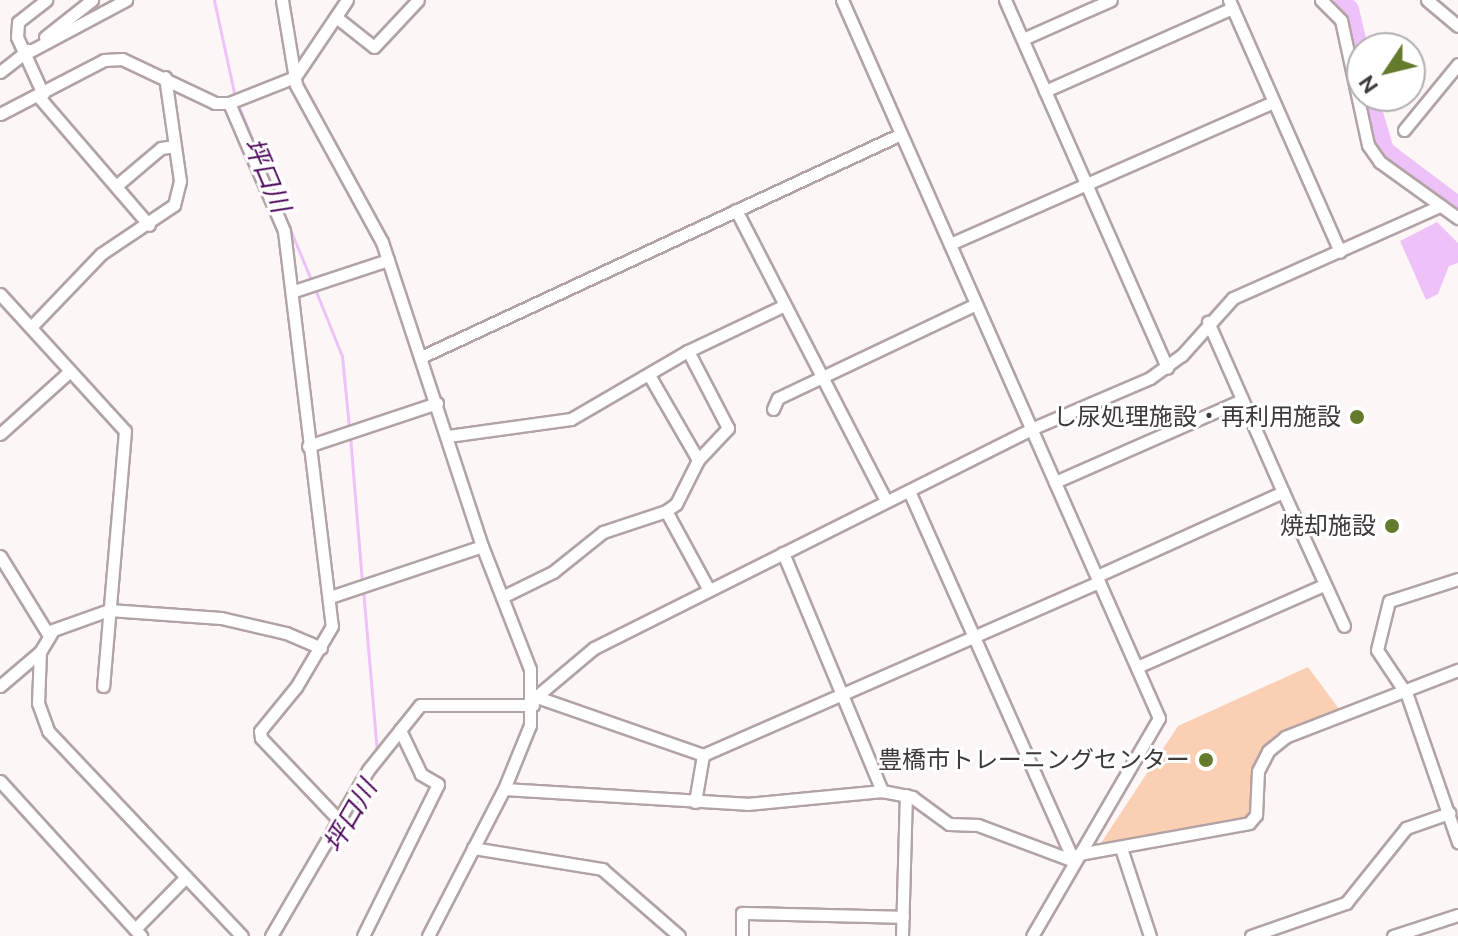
<!DOCTYPE html>
<html>
<head>
<meta charset="utf-8">
<style>
  body { margin:0 }
  #map { position:relative; width:1458px; height:936px; overflow:hidden; background:#fdf6f7; font-family:Ubuntu,"Noto Sans JP",sans-serif }
  div>[style] { position:absolute }
  [style*='--x'] { left:calc(var(--x)*1px); top:calc(var(--y)*1px); width:calc(var(--w)*1px); rotate:calc(var(--a)*1deg) }
  .green>* { inset:0; background:#fbcfb4 }
  .water>* { inset:0; background:#eec2f9 }
  .stream>* { height:3px; margin:-1.5px; padding:0 1.5px; transform-origin:1.5px; border-radius:1.5px; background:#eec2f9 }
  .river>* { height:16px; margin:-8px; padding:0 8px; transform-origin:8px; border-radius:8px; background:#eec2f9 }
  .roads { filter:drop-shadow(2px 0 #b2a3a5) drop-shadow(-2px 0 #b2a3a5) drop-shadow(0 2px #b2a3a5) drop-shadow(0 -2px #b2a3a5) }
  .minor>* { height:11px; margin:-5.5px; padding:0 5.5px; transform-origin:5.5px; border-radius:5.5px; background:#fff }
  .dots>* { width:22px; height:22px; translate:-50% -50%; box-sizing:border-box; border:4px solid #fff; border-radius:50% }
  span { translate:-50% -50%; white-space:nowrap; text-align:center; line-height:1.15; -webkit-text-stroke:6px #fff; paint-order:stroke }
  .poi-label { font-size:24px; color:#3e3839 }
  .right { translate:-100% -50%; text-align:right }
  .water-label { font-size:26px; color:#4a0459; font-style:italic }
  .north { position:absolute; left:1346px; top:32px; width:80px; height:80px; box-sizing:border-box; background:#fff; border:2px solid #b2afb0; border-radius:50%; rotate:235deg; font-size:22px; font-weight:700; line-height:32px; text-align:center; color:#3e3839 }
  .north::after { content:''; display:block; margin:auto; width:28px; height:36px; background:#647b2d; clip-path:polygon(50% 0,100% 100%,50% 72%,0 100%) }
</style>
</head>
<body>
<div id="map">
  <div class="green">
    <i style="clip-path:polygon(1308px 667px,1339px 709px,1271px 740px,1260px 752px,1252px 768px,1251px 810px,1245px 820px,1101px 843px,1178px 726px)"></i>
  </div>
  <div class="water">
    <i style="clip-path:polygon(1437px 222px,1458px 243px,1458px 263px,1449px 266px,1438px 294px,1426px 300px,1400px 241px)"></i>
  </div>
  <div class="stream">
    <i style="--x:214;--y:0;--w:99;--a:77.8"></i>
    <i style="--x:238;--y:105;--w:192;--a:67.3"></i>
    <i style="--x:315;--y:289;--w:72;--a:68.1"></i>
    <i style="--x:342;--y:356;--w:72;--a:84.4"></i>
    <i style="--x:350;--y:436;--w:145;--a:85.3"></i>
    <i style="--x:363;--y:589;--w:164;--a:85.1"></i>
    <i style="--x:336;--y:836;--w:84;--a:-59.2"></i>
    <i style="--x:279;--y:936;--w:43;--a:-61.1"></i>
  </div>
  <div class="river">
    <i style="--x:1342;--y:0;--w:13;--a:45"></i>
    <i style="--x:1351;--y:9;--w:48;--a:76.8"></i>
    <i style="--x:1370;--y:96;--w:56;--a:73.5"></i>
    <i style="--x:1386;--y:150;--w:90;--a:36.9"></i>
  </div>
  <div class="roads">
    <div class="minor">
      <i style="--x:282;--y:0;--w:86;--a:80.6"></i>
      <i style="--x:296;--y:85;--w:179;--a:61.3"></i>
      <i style="--x:382;--y:242;--w:320;--a:71.8"></i>
      <i style="--x:482;--y:546;--w:132;--a:68.7"></i>
      <i style="--x:530;--y:669;--w:56;--a:90"></i>
      <i style="--x:530;--y:725;--w:69;--a:112.1"></i>
      <i style="--x:842;--y:0;--w:785;--a:66.18"></i>
      <i style="--x:1159;--y:718;--w:252;--a:120.2"></i>
      <i style="--x:1005;--y:0;--w:402;--a:66.2"></i>
      <i style="--x:1229;--y:0;--w:275;--a:66.2"></i>
      <i style="--x:1321;--y:0;--w:28;--a:45"></i>
      <i style="--x:1341;--y:20;--w:128;--a:77.8"></i>
      <i style="--x:1368;--y:145;--w:21;--a:55"></i>
      <i style="--x:1380;--y:162;--w:96;--a:35.7"></i>
      <i style="--x:1427;--y:0;--w:40;--a:40"></i>
      <i style="--x:336;--y:17;--w:48;--a:38.3"></i>
      <i style="--x:374;--y:47;--w:64;--a:-46.9"></i>
      <i style="--x:45;--y:37;--w:60;--a:-38.2"></i>
      <i style="--x:1023;--y:39;--w:96;--a:-23.9"></i>
      <i style="--x:23;--y:55;--w:117;--a:-28.1"></i>
      <i style="--x:0;--y:72;--w:36;--a:-38"></i>
      <i style="--x:1045;--y:91;--w:205;--a:-23.9"></i>
      <i style="--x:43;--y:94;--w:63;--a:-114.5"></i>
      <i style="--x:17;--y:37;--w:15;--a:-86"></i>
      <i style="--x:18;--y:22;--w:36;--a:-38"></i>
      <i style="--x:38;--y:96;--w:170;--a:49.3"></i>
      <i style="--x:229;--y:103;--w:139;--a:66.7"></i>
      <i style="--x:284;--y:231;--w:398;--a:83.1"></i>
      <i style="--x:332;--y:626;--w:71;--a:120.5"></i>
      <i style="--x:296;--y:687;--w:57;--a:129.3"></i>
      <i style="--x:260;--y:731;--w:7;--a:82"></i>
      <i style="--x:261;--y:738;--w:110;--a:46.5"></i>
      <i style="--x:0;--y:114;--w:117;--a:-27.4"></i>
      <i style="--x:104;--y:60;--w:18;--a:-3"></i>
      <i style="--x:122;--y:59;--w:103;--a:25.3"></i>
      <i style="--x:215;--y:103;--w:14;--a:0"></i>
      <i style="--x:229;--y:103;--w:71;--a:-21.5"></i>
      <i style="--x:295;--y:77;--w:93;--a:-56"></i>
      <i style="--x:1404;--y:130;--w:85;--a:-50.7"></i>
      <i style="--x:116;--y:186;--w:59;--a:-40.2"></i>
      <i style="--x:161;--y:148;--w:14;--a:-8"></i>
      <i style="--x:736;--y:210;--w:327;--a:62.7"></i>
      <i style="--x:950;--y:244;--w:353;--a:-23.7"></i>
      <i style="--x:294;--y:291;--w:99;--a:-18.3"></i>
      <i style="--x:0;--y:294;--w:185;--a:47.6"></i>
      <i style="--x:125;--y:431;--w:256;--a:94.9"></i>
      <i style="--x:31;--y:327;--w:101;--a:-46.2"></i>
      <i style="--x:101;--y:254;--w:88;--a:-33.9"></i>
      <i style="--x:174;--y:205;--w:25;--a:-76"></i>
      <i style="--x:180;--y:181;--w:105;--a:-98.2"></i>
      <i style="--x:421;--y:357;--w:529;--a:-24.92"></i>
      <i style="--x:649;--y:375;--w:98;--a:60"></i>
      <i style="--x:773;--y:409;--w:12;--a:-66"></i>
      <i style="--x:778;--y:398;--w:219;--a:-25.4"></i>
      <i style="--x:0;--y:434;--w:94;--a:-42"></i>
      <i style="--x:448;--y:436;--w:124;--a:-7.9"></i>
      <i style="--x:571;--y:419;--w:135;--a:-30.2"></i>
      <i style="--x:688;--y:351;--w:107;--a:-25.4"></i>
      <i style="--x:308;--y:446;--w:136;--a:-18.4"></i>
      <i style="--x:1055;--y:482;--w:204;--a:-23.7"></i>
      <i style="--x:909;--y:491;--w:405;--a:66"></i>
      <i style="--x:1283;--y:492;--w:147;--a:65.5"></i>
      <i style="--x:666;--y:511;--w:12;--a:-35"></i>
      <i style="--x:676;--y:504;--w:49;--a:-63.4"></i>
      <i style="--x:698;--y:460;--w:44;--a:-46.8"></i>
      <i style="--x:728;--y:428;--w:87;--a:-117.5"></i>
      <i style="--x:783;--y:553;--w:258;--a:67.4"></i>
      <i style="--x:0;--y:556;--w:92;--a:58.4"></i>
      <i style="--x:1097;--y:576;--w:204;--a:-24.3"></i>
      <i style="--x:1283;--y:492;--w:186;--a:-113.8"></i>
      <i style="--x:1458;--y:579;--w:72;--a:162.3"></i>
      <i style="--x:1389;--y:601;--w:50;--a:103.8"></i>
      <i style="--x:1377;--y:650;--w:54;--a:56.3"></i>
      <i style="--x:1407;--y:695;--w:156;--a:70.9"></i>
      <i style="--x:330;--y:597;--w:160;--a:-18.5"></i>
      <i style="--x:502;--y:597;--w:57;--a:-26.1"></i>
      <i style="--x:553;--y:572;--w:64;--a:-38.7"></i>
      <i style="--x:603;--y:532;--w:66;--a:-18.4"></i>
      <i style="--x:666;--y:511;--w:90;--a:61.4"></i>
      <i style="--x:40;--y:652;--w:51;--a:92.2"></i>
      <i style="--x:38;--y:703;--w:30;--a:70"></i>
      <i style="--x:48;--y:731;--w:282;--a:46.6"></i>
      <i style="--x:1137;--y:667;--w:204;--a:-23.7"></i>
      <i style="--x:0;--y:686;--w:52;--a:-40.4"></i>
      <i style="--x:40;--y:652;--w:26;--a:-59"></i>
      <i style="--x:53;--y:630;--w:59;--a:-19.7"></i>
      <i style="--x:109;--y:610;--w:112;--a:4.1"></i>
      <i style="--x:221;--y:618;--w:67;--a:13"></i>
      <i style="--x:286;--y:633;--w:38;--a:23"></i>
      <i style="--x:538;--y:695;--w:73;--a:-40"></i>
      <i style="--x:594;--y:648;--w:489;--a:-26.6"></i>
      <i style="--x:1031;--y:429;--w:129;--a:-23.2"></i>
      <i style="--x:1150;--y:378;--w:39;--a:-36"></i>
      <i style="--x:1182;--y:355;--w:76;--a:-48.2"></i>
      <i style="--x:1233;--y:298;--w:227;--a:-24"></i>
      <i style="--x:534;--y:696;--w:179;--a:19.2"></i>
      <i style="--x:703;--y:755;--w:432;--a:-23.6"></i>
      <i style="--x:0;--y:781;--w:210;--a:47.7"></i>
      <i style="--x:695;--y:802;--w:48;--a:-80.3"></i>
      <i style="--x:473;--y:848;--w:131;--a:9.2"></i>
      <i style="--x:602;--y:869;--w:102;--a:41"></i>
      <i style="--x:1121;--y:848;--w:93;--a:71.8"></i>
      <i style="--x:1079;--y:854;--w:173;--a:-10.3"></i>
      <i style="--x:1249;--y:823;--w:11;--a:-49"></i>
      <i style="--x:1256;--y:815;--w:44;--a:-87.4"></i>
      <i style="--x:1258;--y:771;--w:22;--a:-63"></i>
      <i style="--x:1268;--y:751;--w:22;--a:-39"></i>
      <i style="--x:1285;--y:737;--w:186;--a:-21.2"></i>
      <i style="--x:135;--y:929;--w:73;--a:-45.6"></i>
      <i style="--x:271;--y:936;--w:192;--a:-59.7"></i>
      <i style="--x:368;--y:770;--w:83;--a:-51.3"></i>
      <i style="--x:420;--y:705;--w:113;--a:0"></i>
      <i style="--x:363;--y:936;--w:169;--a:-63.7"></i>
      <i style="--x:438;--y:784;--w:20;--a:-150"></i>
      <i style="--x:421;--y:774;--w:49;--a:-115.5"></i>
      <i style="--x:428;--y:936;--w:165;--a:-62.7"></i>
      <i style="--x:504;--y:789;--w:243;--a:3.5"></i>
      <i style="--x:747;--y:804;--w:136;--a:-5.5"></i>
      <i style="--x:882;--y:791;--w:31;--a:11"></i>
      <i style="--x:912;--y:797;--w:46;--a:36.1"></i>
      <i style="--x:949;--y:824;--w:29;--a:2"></i>
      <i style="--x:978;--y:825;--w:103;--a:20.6"></i>
      <i style="--x:742;--y:936;--w:23;--a:-90"></i>
      <i style="--x:742;--y:913;--w:161;--a:1.4"></i>
      <i style="--x:902;--y:936;--w:141;--a:-88.4"></i>
      <i style="--x:1251;--y:936;--w:101;--a:-19.2"></i>
      <i style="--x:1346;--y:903;--w:96;--a:-51.3"></i>
      <i style="--x:1406;--y:828;--w:46;--a:-19.2"></i>
      <i style="--x:1393;--y:936;--w:68;--a:-17.9"></i>
    </div>
  </div>
  <div class="dots">
    <i style="left:1357px;top:417px;background:#647b2d"></i>
    <i style="left:1392px;top:526px;background:#647b2d"></i>
    <i style="left:1206px;top:760px;background:#647b2d"></i>
  </div>
  <div class="poi-label">
    <span class="right" style="left:1341px;top:417px">し尿処理施設・再利用施設</span>
    <span class="right" style="left:1376px;top:526px">焼却施設</span>
    <span class="right" style="left:1190px;top:760px">豊橋市トレーニングセンター</span>
  </div>
  <div class="water-label">
    <span style="left:267px;top:175px;rotate:67deg">坪口川</span>
    <span style="left:350px;top:816px;rotate:-60deg">坪口川</span>
  </div>
  <div class="north">N</div>
</div>
</body>
</html>
